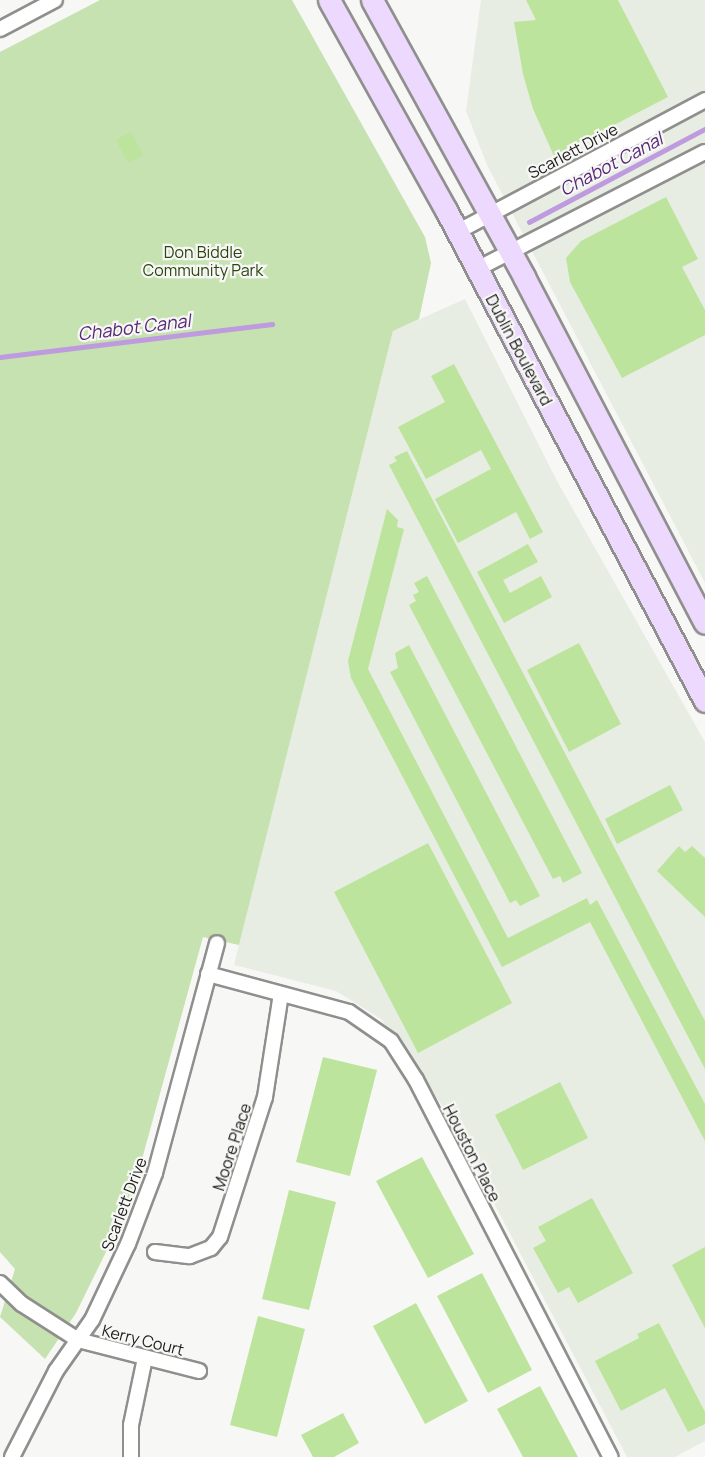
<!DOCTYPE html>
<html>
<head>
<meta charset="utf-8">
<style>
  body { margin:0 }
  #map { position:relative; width:705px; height:1457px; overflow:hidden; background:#f7f8f5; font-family:Manrope,sans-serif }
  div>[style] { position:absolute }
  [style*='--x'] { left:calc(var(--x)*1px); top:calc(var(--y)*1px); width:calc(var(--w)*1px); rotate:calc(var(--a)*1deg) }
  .built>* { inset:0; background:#e7ede3 }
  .green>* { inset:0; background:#c6e2b0 }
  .stream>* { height:4.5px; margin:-2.25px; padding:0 2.25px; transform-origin:2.25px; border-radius:2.25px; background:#be9ade }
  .building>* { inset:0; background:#bde49c }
  .roads { filter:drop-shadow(2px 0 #8f908d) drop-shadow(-2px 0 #8f908d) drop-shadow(0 2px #8f908d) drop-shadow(0 -2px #8f908d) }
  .minor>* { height:14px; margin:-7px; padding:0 7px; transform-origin:7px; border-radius:7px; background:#fff }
  .primary>* { height:21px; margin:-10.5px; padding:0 10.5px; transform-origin:10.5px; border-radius:10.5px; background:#ecd9fd }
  span { translate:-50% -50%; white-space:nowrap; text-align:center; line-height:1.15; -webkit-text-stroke:4.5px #f7f8f5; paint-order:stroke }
  .street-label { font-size:16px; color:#20201f }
  .park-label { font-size:16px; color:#2d4413 }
  .water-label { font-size:18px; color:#572878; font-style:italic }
</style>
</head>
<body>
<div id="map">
  <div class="built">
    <i style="clip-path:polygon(481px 0,705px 0,705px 583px,487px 165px,466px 111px)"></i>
    <i style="clip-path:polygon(465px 299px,557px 481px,705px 742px,705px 1441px,675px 1457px,627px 1457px,444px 1108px,381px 1019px,336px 991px,234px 965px,393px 331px)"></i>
  </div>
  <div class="green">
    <i style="clip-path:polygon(100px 0,292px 0,425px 237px,431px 263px,419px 319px,393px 331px,239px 945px,203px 937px,130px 1203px,76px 1313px,45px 1359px,0 1317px,15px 1269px,0 1252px,0 52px)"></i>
  </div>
  <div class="stream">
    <i style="--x:529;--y:222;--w:199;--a:-27.9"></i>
    <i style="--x:0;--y:357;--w:274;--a:-6.9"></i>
  </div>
  <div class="building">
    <i style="clip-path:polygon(526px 0,618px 0,668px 97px,554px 156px,533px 109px,523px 74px,514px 22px,536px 20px)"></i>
    <i style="clip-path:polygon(131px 132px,143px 155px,128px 163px,116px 140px)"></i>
    <i style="clip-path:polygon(666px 197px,698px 259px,682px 267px,705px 310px,705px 335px,622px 378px,570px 282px,566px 258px,581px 241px)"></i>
    <i style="clip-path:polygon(454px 364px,543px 532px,530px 539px,516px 512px,458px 543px,435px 499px,491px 469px,481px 450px,426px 479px,398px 427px,445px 402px,431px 376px)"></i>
    <i style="clip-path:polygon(407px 451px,705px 1021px,705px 1069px,389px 465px,397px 461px,394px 457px)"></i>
    <i style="clip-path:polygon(387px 509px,398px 520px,397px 527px,404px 529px,368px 669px,508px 938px,587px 898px,590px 905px,597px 900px,705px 1104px,705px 1141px,590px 922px,502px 967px,351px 678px,348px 661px)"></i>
    <i style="clip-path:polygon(528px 544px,538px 562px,503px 580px,510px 593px,541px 576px,552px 597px,504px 623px,477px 572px)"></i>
    <i style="clip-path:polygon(427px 576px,582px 873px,563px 883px,560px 876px,553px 879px,409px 605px,416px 601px,413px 595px,419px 592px,414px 583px)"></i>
    <i style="clip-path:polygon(579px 643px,621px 724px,569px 752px,527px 670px)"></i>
    <i style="clip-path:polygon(409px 645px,540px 896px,520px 906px,516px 900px,510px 903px,390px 672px,398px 668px,395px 653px)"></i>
    <i style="clip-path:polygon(670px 785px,683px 810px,617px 844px,605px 819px)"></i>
    <i style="clip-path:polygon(428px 843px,512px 1003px,418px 1053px,334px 892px)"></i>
    <i style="clip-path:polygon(679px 846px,685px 852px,692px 846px,705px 858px,705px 917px,657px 871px)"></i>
    <i style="clip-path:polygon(323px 1057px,377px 1070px,350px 1176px,296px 1162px)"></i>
    <i style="clip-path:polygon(560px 1082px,588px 1138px,523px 1170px,495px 1115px)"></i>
    <i style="clip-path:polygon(422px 1157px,474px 1254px,428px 1278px,376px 1181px)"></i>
    <i style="clip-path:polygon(289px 1190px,336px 1202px,309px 1310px,262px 1299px)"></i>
    <i style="clip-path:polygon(592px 1198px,633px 1273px,578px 1303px,569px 1287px,558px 1293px,533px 1248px,546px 1241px,538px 1227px)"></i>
    <i style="clip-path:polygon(705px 1247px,705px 1328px,672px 1265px)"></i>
    <i style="clip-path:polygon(482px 1273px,532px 1370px,488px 1393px,437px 1296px)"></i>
    <i style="clip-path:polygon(416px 1303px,468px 1401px,425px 1424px,373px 1326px)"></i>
    <i style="clip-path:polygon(258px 1316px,305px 1329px,277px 1437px,230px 1425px)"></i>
    <i style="clip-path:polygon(659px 1323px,705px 1412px,705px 1424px,688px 1432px,665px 1388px,621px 1411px,595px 1361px,639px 1338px,637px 1334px)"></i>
    <i style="clip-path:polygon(540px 1386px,578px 1457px,523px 1457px,497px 1409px)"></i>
    <i style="clip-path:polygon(343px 1413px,359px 1443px,334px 1457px,313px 1457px,301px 1435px)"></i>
  </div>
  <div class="roads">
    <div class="minor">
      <i style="--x:0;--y:29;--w:62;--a:-27.8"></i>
      <i style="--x:457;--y:232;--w:281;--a:-28"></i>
      <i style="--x:477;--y:269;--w:256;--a:-27.2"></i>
      <i style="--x:208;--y:974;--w:146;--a:15.1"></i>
      <i style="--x:349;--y:1012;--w:51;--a:34.6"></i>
      <i style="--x:391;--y:1041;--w:46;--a:57.3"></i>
      <i style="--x:416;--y:1080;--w:424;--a:62.7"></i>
      <i style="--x:155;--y:1252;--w:35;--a:7"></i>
      <i style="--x:190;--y:1256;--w:22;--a:-21"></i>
      <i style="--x:211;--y:1248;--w:14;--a:-51"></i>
      <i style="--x:220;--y:1237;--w:147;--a:-72.2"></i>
      <i style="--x:265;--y:1097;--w:104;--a:-81.2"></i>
      <i style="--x:0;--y:1283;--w:30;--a:44"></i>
      <i style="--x:22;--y:1304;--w:67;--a:32.7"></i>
      <i style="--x:78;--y:1340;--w:125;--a:14.4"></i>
      <i style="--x:12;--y:1457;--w:97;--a:-62.9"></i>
      <i style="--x:56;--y:1371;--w:62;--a:-54.8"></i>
      <i style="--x:92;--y:1320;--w:84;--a:-64.7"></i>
      <i style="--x:128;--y:1244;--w:76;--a:-69.2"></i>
      <i style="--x:155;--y:1173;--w:238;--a:-74.9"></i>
      <i style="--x:131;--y:1457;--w:32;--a:-90"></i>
      <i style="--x:131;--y:1425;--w:68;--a:-78.2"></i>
    </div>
    <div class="primary">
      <i style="--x:329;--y:0;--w:240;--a:60.9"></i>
      <i style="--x:446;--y:210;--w:555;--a:62.19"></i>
      <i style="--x:372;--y:0;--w:316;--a:61.2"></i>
      <i style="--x:524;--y:277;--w:390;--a:62.4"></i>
    </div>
  </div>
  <div class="street-label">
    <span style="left:573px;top:151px;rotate:-28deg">Scarlett Drive</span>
    <span style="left:519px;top:350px;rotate:62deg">Dublin Boulevard</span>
    <span style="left:232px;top:1147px;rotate:-72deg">Moore Place</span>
    <span style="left:472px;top:1153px;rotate:63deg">Houston Place</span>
    <span style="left:124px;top:1204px;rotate:-69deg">Scarlett Drive</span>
    <span style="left:143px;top:1340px;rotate:14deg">Kerry Court</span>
  </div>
  <div class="park-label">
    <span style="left:203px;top:261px">Don Biddle<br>Community Park</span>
  </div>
  <div class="water-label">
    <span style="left:611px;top:164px;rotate:-28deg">Chabot Canal</span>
    <span style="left:134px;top:327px;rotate:-7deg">Chabot Canal</span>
  </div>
</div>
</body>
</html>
